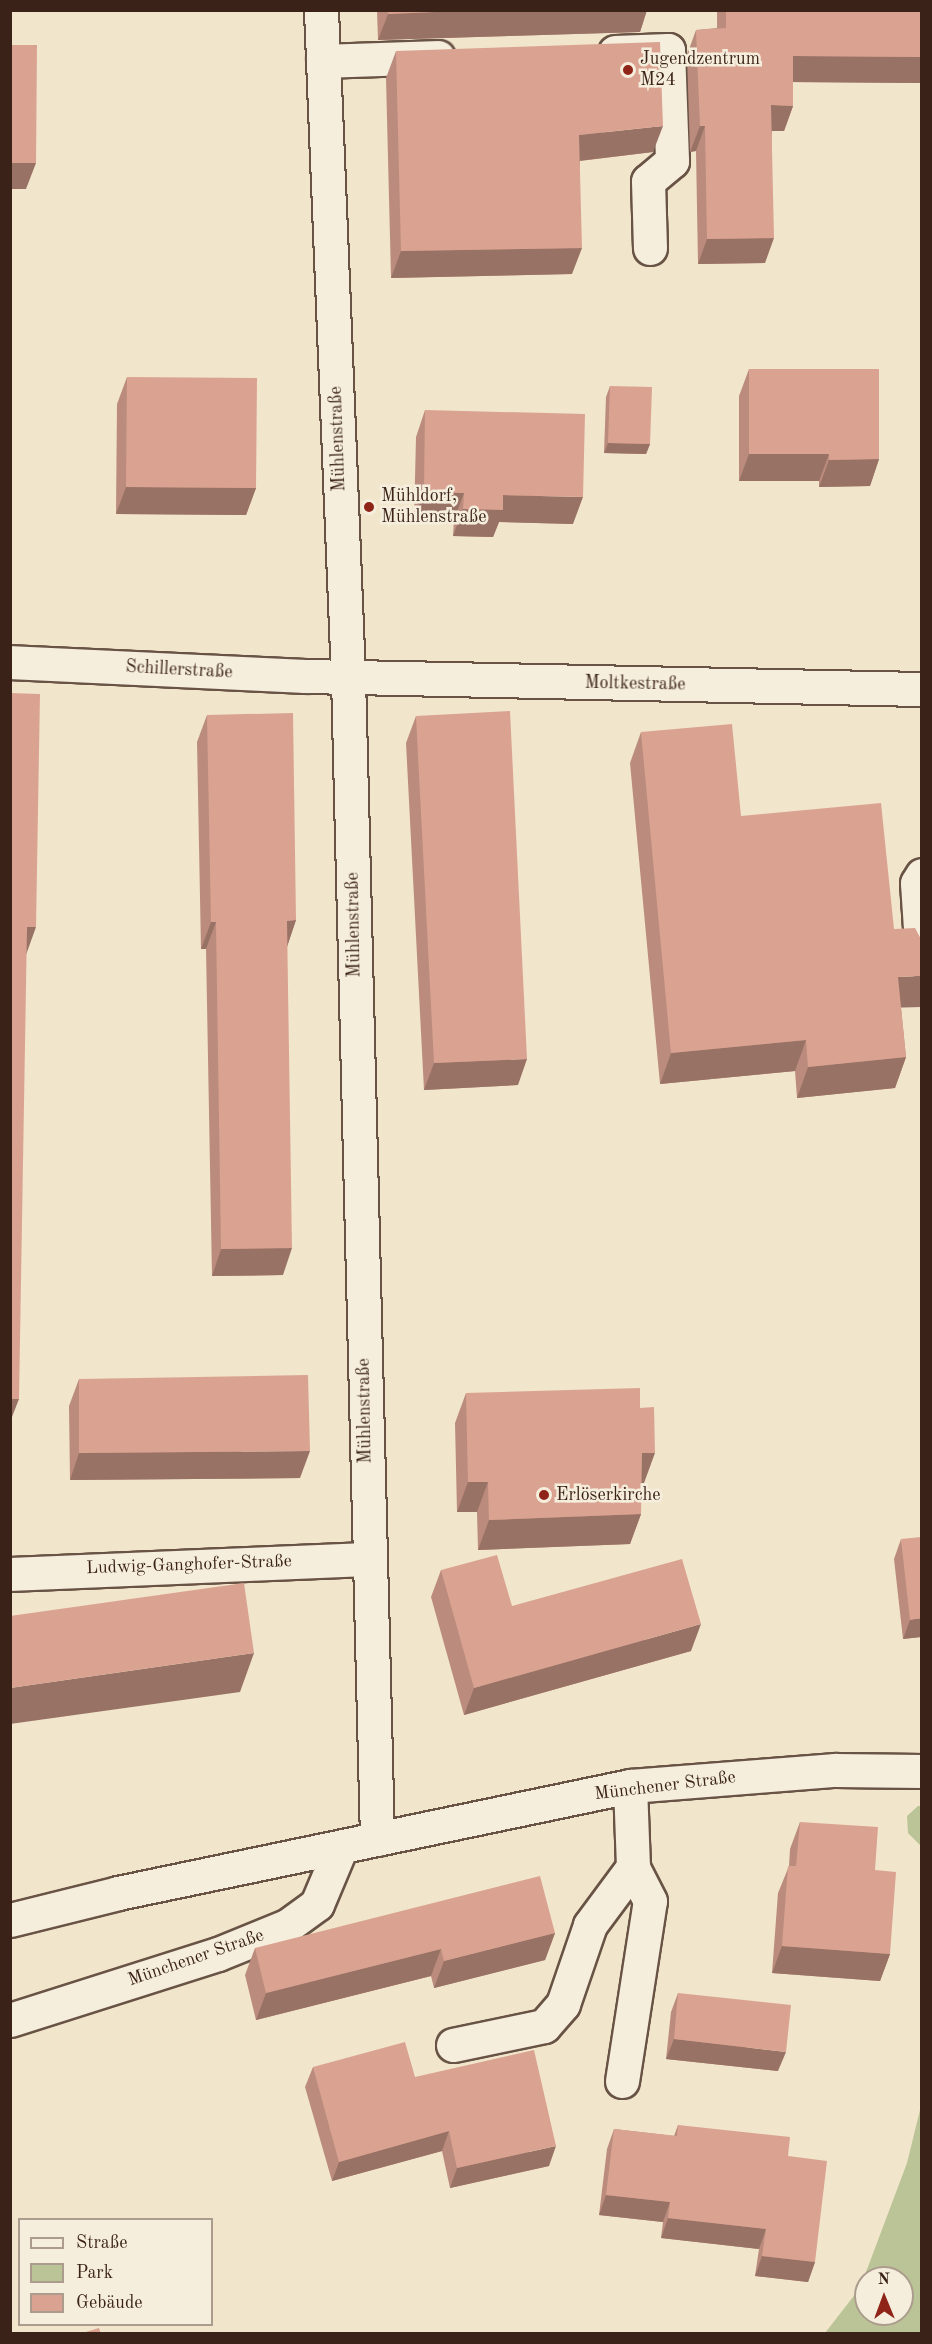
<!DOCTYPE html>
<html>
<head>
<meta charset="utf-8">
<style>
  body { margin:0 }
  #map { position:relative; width:932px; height:2344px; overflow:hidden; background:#f1e5cb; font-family:"Old Standard TT",serif }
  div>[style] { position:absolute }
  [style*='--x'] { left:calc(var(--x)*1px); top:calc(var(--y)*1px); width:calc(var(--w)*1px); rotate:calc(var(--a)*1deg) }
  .green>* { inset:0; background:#bbc496 }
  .roads { filter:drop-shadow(2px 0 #685345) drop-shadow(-2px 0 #685345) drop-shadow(0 2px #685345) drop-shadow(0 -2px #685345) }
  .minor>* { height:33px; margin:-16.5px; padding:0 16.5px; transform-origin:16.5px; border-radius:16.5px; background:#f6eedd }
  .wall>* { inset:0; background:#bb8c7d }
  .shaded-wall>* { inset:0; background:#997266 }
  .building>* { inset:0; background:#daa391 }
  .dots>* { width:16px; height:16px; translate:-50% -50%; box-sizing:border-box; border:3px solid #f6eedd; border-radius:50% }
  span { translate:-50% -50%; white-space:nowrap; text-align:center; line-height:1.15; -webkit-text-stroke:5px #f6eedd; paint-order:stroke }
  .poi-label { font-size:18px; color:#3a2218 }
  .left { translate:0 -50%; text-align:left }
  .street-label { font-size:18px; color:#3a2218 }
  .frame { position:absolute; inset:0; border:12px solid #3a2218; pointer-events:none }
  .legend { position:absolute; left:18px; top:2218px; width:195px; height:108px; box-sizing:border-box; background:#f6eedd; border:2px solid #ab9c8e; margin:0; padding:8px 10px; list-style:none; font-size:18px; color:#3a2218 }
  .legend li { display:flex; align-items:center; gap:12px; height:30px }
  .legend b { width:30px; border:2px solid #ab9c8e }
  .north { position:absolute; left:854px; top:2266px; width:60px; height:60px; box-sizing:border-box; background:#f6eedd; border:2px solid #ab9c8e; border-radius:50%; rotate:359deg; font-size:16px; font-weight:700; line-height:24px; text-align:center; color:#3a2218 }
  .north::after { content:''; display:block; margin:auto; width:21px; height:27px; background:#8f2418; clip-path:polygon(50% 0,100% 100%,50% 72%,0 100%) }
</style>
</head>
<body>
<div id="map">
  <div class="green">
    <i style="clip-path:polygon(918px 1806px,921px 1806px,921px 1846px,908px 1833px,907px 1816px)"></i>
    <i style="clip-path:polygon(evenodd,921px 2106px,921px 2333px,825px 2333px,860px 2288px,907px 2163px,921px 2106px,866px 2278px,902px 2278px,902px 2314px,866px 2314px,866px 2278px)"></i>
  </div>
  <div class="roads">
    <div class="minor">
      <i style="--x:321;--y:10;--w:668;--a:87.68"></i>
      <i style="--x:348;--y:677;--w:1162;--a:88.57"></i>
      <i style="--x:615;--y:52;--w:53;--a:-2.2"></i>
      <i style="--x:668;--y:50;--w:111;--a:87.9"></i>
      <i style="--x:672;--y:161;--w:31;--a:140"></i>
      <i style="--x:648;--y:181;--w:67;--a:88.3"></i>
      <i style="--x:323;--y:61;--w:115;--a:-2"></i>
      <i style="--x:10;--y:662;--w:295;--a:2.7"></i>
      <i style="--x:305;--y:676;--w:617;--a:1.21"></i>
      <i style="--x:922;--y:875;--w:9;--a:122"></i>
      <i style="--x:917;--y:883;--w:76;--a:86.2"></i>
      <i style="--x:10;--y:1574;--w:358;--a:-2.4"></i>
      <i style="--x:10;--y:1920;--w:111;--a:-14"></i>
      <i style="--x:118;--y:1893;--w:523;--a:-11.8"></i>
      <i style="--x:630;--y:1786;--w:206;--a:-4.5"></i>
      <i style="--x:835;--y:1770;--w:87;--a:0.7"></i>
      <i style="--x:10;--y:2020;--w:218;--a:-17.6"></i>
      <i style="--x:218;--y:1954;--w:74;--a:-22.1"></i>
      <i style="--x:287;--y:1926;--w:37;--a:-36"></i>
      <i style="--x:317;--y:1904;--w:62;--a:-67.2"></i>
      <i style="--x:453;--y:2045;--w:93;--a:-11.8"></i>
      <i style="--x:544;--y:2026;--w:29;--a:-49"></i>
      <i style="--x:563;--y:2004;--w:83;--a:-71.1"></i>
      <i style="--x:590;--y:1925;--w:72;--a:-53.4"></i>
      <i style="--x:622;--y:2081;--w:182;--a:-81.2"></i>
      <i style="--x:650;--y:1901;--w:38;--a:-117"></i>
      <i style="--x:633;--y:1867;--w:81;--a:-92.1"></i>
    </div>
  </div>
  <div class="wall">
    <i style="clip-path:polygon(377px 10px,647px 10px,640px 32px,378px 40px)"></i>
    <i style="clip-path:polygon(717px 10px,921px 10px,921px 83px,793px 82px,793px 106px,784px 131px,772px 131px,765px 263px,698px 264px,696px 151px,690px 152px,687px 55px,696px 30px,717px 28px)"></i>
    <i style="clip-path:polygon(396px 51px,653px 152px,580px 161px,572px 274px,391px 278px,386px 78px)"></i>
    <i style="clip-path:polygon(749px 369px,879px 459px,870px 486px,819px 487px,819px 481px,739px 481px,739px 396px)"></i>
    <i style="clip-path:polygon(127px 377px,256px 488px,246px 515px,116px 514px,117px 404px)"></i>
    <i style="clip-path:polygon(610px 386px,650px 444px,646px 454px,604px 453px,606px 397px)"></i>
    <i style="clip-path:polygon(425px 410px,573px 524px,499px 522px,493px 537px,453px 536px,454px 520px,414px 519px,416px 437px)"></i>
    <i style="clip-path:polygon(207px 715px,296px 920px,287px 946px,283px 1275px,212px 1276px,206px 949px,201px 949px,197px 742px)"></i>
    <i style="clip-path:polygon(416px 716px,518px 1085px,424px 1090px,406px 743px)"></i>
    <i style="clip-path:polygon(641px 732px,741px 816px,901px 1008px,906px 1057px,895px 1088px,797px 1098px,795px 1071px,660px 1084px,630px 763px)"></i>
    <i style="clip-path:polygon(79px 1379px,300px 1478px,70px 1480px,69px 1406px)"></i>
    <i style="clip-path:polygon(466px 1393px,640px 1408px,644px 1483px,641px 1483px,641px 1514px,630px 1544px,478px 1550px,477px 1512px,457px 1512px,455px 1423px)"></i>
    <i style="clip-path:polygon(901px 1539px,921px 1637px,903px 1639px,894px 1559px)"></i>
    <i style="clip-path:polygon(441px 1570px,512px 1606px,691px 1651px,464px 1715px,431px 1597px)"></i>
    <i style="clip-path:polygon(800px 1822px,875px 1870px,890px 1954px,880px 1981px,772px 1973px,778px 1893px,789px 1866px,790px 1849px)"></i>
    <i style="clip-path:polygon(555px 1933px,545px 1960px,434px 1988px,431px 1976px,256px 2020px,245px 1975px,255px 1948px)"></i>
    <i style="clip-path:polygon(678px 1993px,778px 2071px,666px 2059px,671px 2012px)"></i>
    <i style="clip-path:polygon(313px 2067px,415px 2077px,549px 2166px,450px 2188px,442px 2151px,332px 2181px,305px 2087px)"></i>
    <i style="clip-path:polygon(678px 2125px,788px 2156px,815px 2262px,808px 2282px,755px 2276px,759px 2249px,661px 2238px,663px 2222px,599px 2215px,607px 2149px,614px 2129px,674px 2136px)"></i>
  </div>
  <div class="shaded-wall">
    <i style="clip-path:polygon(482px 10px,647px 10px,640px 32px,378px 40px,388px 14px)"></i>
    <i style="clip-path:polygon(793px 56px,921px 57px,921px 83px,784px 82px)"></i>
    <i style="clip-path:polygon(771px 105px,793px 106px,784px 131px,762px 131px)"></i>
    <i style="clip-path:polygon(663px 126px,653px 152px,569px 162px,579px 135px)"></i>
    <i style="clip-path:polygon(700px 126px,705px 126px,696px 151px,690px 152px)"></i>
    <i style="clip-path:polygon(10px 163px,36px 163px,26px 189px,10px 189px)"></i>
    <i style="clip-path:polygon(774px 238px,765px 263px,698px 264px,707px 239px)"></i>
    <i style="clip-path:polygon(582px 248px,572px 274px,391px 278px,401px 251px)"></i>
    <i style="clip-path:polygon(608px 443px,650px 444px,646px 454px,604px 453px)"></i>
    <i style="clip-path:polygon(749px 454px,829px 454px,819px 481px,739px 481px)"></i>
    <i style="clip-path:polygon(879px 459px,870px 486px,819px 487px,829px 460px)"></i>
    <i style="clip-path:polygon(126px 487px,256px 488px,246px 515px,116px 514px)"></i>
    <i style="clip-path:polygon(424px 492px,464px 493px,454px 520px,414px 519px)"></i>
    <i style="clip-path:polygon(503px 495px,583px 497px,573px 524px,499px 522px,493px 537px,453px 536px,463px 509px)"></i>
    <i style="clip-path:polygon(296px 920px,287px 947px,287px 921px)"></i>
    <i style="clip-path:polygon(211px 922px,216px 922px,206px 949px,201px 949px)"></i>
    <i style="clip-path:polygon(27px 927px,36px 927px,22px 966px)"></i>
    <i style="clip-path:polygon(921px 976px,921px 1007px,887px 1008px,898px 977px)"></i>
    <i style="clip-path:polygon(806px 1040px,795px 1071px,660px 1084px,671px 1053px)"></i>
    <i style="clip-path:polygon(906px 1057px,895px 1088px,797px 1098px,808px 1067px)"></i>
    <i style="clip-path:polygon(527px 1059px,518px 1085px,424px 1090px,434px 1063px)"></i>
    <i style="clip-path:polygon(292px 1248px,283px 1275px,212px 1276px,221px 1249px)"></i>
    <i style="clip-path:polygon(10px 1399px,19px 1399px,10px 1422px)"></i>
    <i style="clip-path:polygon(310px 1451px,300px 1478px,70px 1480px,79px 1453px)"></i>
    <i style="clip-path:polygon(642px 1453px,655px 1453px,644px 1483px,631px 1483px)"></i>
    <i style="clip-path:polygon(468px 1482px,488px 1482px,477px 1512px,457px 1512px)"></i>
    <i style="clip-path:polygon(641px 1514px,630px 1544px,478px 1550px,489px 1520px)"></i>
    <i style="clip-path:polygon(921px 1618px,921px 1637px,903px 1639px,910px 1620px)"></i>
    <i style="clip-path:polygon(701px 1624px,691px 1651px,464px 1715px,474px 1688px)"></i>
    <i style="clip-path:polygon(254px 1653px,240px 1692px,10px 1724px,10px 1688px)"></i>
    <i style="clip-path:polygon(555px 1933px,545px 1960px,434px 1988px,444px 1961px)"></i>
    <i style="clip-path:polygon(782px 1946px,890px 1954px,880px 1981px,772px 1973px)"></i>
    <i style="clip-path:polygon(441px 1949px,431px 1976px,256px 2020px,266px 1993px)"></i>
    <i style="clip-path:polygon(674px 2039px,786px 2052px,778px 2071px,666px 2059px)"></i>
    <i style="clip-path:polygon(449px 2131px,442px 2151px,332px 2181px,339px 2162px)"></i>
    <i style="clip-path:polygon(556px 2146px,549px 2166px,450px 2188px,457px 2168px)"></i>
    <i style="clip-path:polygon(606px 2195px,670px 2202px,663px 2222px,599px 2215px)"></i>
    <i style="clip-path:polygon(668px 2218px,766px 2229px,759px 2249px,661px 2238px)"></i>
    <i style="clip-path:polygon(762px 2256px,815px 2262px,808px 2282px,755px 2276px)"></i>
  </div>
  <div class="building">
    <i style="clip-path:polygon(388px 10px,482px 10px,388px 14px)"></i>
    <i style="clip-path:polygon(726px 10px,921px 10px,921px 57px,793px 56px,793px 106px,771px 105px,774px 238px,707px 239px,705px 126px,700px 126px,696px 30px,726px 28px)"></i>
    <i style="clip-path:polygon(660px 42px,663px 126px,579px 135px,582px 248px,401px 251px,396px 51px)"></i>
    <i style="clip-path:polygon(10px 45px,37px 45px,36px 163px,10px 163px)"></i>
    <i style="clip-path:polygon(749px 369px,879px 369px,879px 459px,829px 460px,829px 454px,749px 454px)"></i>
    <i style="clip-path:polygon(127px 377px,257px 378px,256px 488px,126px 487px)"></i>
    <i style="clip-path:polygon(610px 386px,652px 387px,650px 444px,608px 443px)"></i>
    <i style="clip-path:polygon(425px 410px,585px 414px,583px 497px,503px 495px,503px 510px,463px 509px,464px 493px,424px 492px)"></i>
    <i style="clip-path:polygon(10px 693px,40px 694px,36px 927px,27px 927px,19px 1399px,10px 1399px)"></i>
    <i style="clip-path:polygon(510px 711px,527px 1059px,434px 1063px,416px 716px)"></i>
    <i style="clip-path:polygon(293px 713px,296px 920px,287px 921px,292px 1248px,221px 1249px,216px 922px,211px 922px,207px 715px)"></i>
    <i style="clip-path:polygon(732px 724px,741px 816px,881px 803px,894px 929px,915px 928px,921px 939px,921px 976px,898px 977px,906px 1057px,808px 1067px,806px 1040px,671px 1053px,641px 732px)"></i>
    <i style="clip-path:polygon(308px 1375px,310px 1451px,79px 1453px,79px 1379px)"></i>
    <i style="clip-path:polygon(640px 1388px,640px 1408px,654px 1407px,655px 1453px,642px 1453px,641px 1514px,489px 1520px,488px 1482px,468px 1482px,466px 1393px)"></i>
    <i style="clip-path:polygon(921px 1537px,921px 1618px,910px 1620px,901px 1539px)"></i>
    <i style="clip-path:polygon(497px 1555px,512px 1606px,682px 1559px,701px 1624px,474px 1688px,441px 1570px)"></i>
    <i style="clip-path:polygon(244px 1583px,254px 1653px,10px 1688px,10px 1616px)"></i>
    <i style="clip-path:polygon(800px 1822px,878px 1827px,875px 1870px,896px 1872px,890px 1954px,782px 1946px,788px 1866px,796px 1866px)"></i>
    <i style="clip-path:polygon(540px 1876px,555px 1933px,444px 1961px,441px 1949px,266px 1993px,255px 1948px)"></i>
    <i style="clip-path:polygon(678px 1993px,791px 2005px,786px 2052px,674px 2039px)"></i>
    <i style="clip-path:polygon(405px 2042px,415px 2077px,534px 2050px,556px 2146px,457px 2168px,449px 2131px,339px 2162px,313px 2067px)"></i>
    <i style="clip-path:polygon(678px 2125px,790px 2137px,788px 2156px,827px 2161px,815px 2262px,762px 2256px,766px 2229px,668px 2218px,670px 2202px,606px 2195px,614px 2129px,677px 2136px)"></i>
    <i style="clip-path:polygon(99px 2328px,101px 2334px,79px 2334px)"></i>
  </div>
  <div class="dots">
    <i style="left:628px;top:70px;background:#8f2418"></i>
    <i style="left:369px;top:507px;background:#8f2418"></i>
    <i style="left:544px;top:1495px;background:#8f2418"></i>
  </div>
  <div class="poi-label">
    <span class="left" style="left:640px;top:70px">Jugendzentrum<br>M24</span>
    <span class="left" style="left:381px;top:507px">Mühldorf,<br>Mühlenstraße</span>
    <span class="left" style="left:556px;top:1495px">Erlöserkirche</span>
  </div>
  <div class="street-label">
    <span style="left:338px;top:439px;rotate:-92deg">Mühlenstraße</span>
    <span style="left:179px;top:670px;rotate:3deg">Schillerstraße</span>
    <span style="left:635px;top:684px;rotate:1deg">Moltkestraße</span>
    <span style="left:354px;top:925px;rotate:-91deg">Mühlenstraße</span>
    <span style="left:365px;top:1411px;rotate:-91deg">Mühlenstraße</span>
    <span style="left:189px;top:1565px;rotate:-2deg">Ludwig-Ganghofer-Straße</span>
    <span style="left:665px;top:1786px;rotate:-7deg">Münchener Straße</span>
    <span style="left:196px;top:1958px;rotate:-19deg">Münchener Straße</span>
  </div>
  <div class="frame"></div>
  <ul class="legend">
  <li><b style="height:8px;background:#f6eedd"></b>Straße</li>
  <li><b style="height:16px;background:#bbc496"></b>Park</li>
  <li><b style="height:16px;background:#daa391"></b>Gebäude</li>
  </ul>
  <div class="north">N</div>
</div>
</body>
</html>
